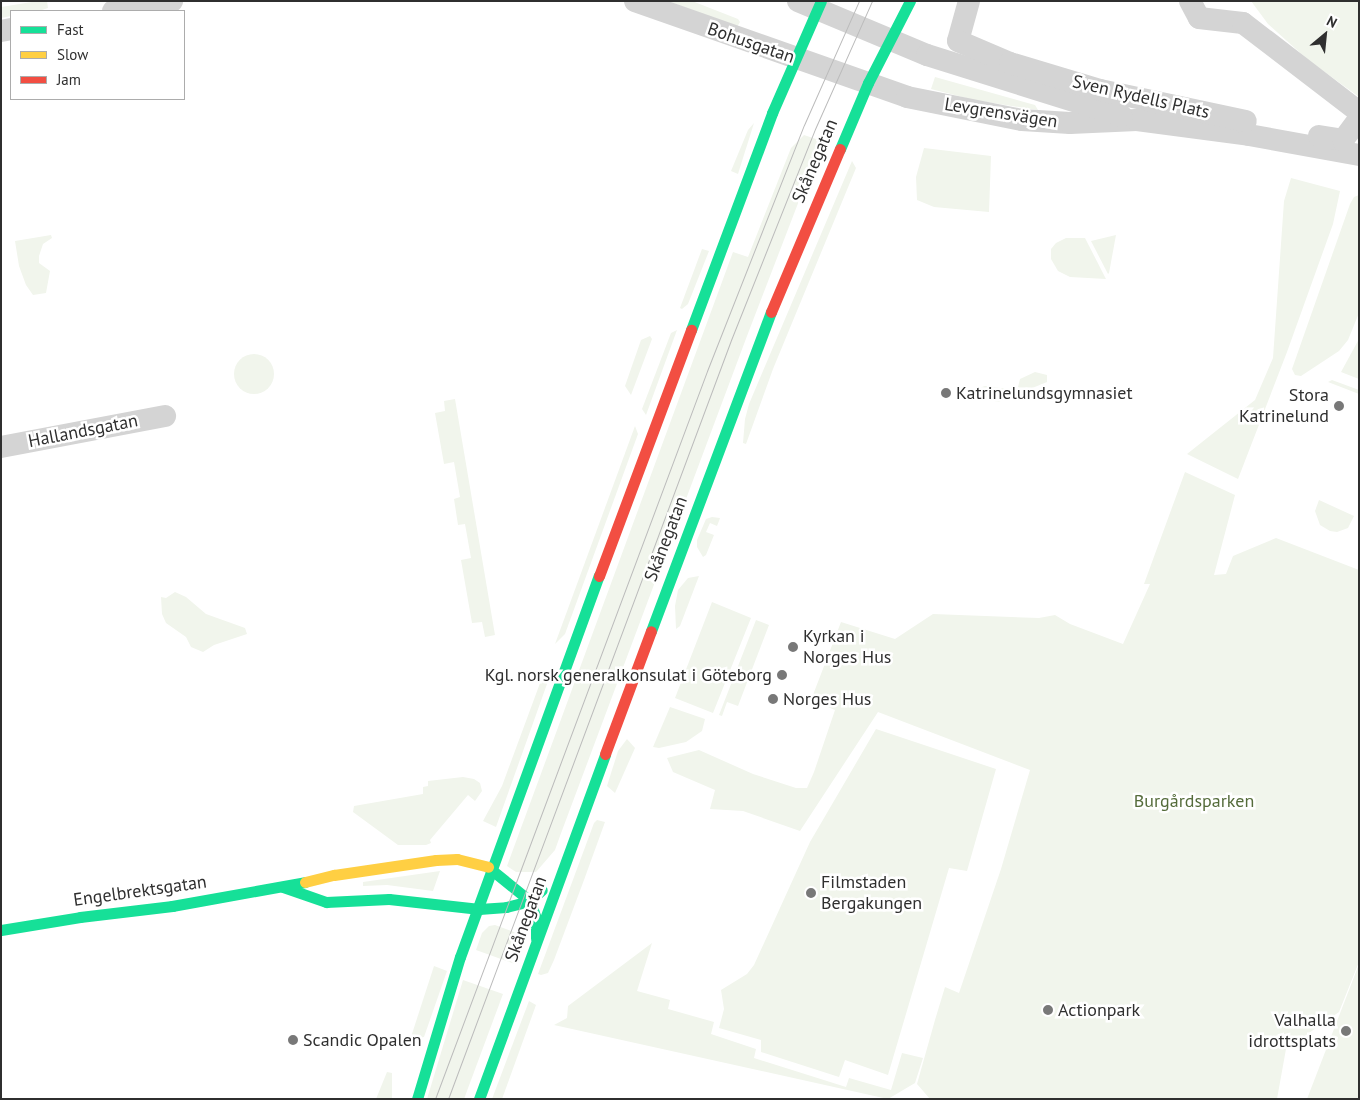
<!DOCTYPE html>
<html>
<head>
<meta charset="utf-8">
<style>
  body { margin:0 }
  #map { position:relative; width:1360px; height:1100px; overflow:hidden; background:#fff; font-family:"PT Sans",sans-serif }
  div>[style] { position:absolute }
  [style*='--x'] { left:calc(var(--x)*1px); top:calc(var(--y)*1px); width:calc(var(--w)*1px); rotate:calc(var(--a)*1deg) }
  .green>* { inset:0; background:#f1f5ec }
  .round { border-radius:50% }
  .street>* { height:22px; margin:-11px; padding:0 11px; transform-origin:11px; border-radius:11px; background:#d4d4d4 }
  .fast>* { height:11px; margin:-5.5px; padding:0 5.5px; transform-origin:5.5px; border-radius:5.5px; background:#16e098 }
  .slow>* { height:11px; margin:-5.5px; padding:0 5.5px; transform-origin:5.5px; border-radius:5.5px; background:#ffcf43 }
  .jam>* { height:11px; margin:-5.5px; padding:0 5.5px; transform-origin:5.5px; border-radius:5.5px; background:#f24e42 }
  .tram>* { height:1px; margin:-0.5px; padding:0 0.5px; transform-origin:0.5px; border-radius:0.5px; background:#bbb }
  .dots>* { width:14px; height:14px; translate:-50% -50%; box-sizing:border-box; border:2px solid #fff; border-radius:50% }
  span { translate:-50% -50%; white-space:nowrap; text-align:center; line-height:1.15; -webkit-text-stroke:5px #fff; paint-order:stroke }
  .street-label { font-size:18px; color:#2f2f2f }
  .poi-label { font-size:18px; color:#2f2f2f }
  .left { translate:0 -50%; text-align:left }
  .right { translate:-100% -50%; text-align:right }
  .park-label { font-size:18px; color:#556c3b }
  .frame { position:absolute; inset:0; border:2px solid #2f2f2f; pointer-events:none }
  .legend { position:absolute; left:10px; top:10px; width:175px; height:90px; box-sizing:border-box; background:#fff; border:1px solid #acacac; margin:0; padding:6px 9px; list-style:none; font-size:15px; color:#2f2f2f }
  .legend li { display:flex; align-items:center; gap:10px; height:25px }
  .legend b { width:25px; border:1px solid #acacac }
  .north { position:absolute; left:1300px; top:10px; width:50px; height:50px; -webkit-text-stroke:4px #fff; paint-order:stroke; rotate:28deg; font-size:14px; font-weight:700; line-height:20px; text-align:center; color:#2f2f2f }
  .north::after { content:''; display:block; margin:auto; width:18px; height:22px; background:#2f2f2f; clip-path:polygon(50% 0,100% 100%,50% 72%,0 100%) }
</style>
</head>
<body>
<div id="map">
  <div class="green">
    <i style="clip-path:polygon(38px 1px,47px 1px,48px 8px,39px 11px,11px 11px,11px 16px,1px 18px,1px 7px)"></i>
    <i style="clip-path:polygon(668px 1px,692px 1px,738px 19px,740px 22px,737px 27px)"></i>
    <i style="clip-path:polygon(1251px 1px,1359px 1px,1359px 97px,1307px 59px,1268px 24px)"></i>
    <i style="clip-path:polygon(935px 77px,1035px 105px,1038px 110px,974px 100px,931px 89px)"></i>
    <i style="clip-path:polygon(754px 123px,738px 174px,731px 171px,748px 130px)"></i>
    <i style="clip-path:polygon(804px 135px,822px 141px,747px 336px,560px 836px,555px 850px,536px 872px,516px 872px,507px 866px,733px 252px,748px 257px,791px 148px)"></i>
    <i style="clip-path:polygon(924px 148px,991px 156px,989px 212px,934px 207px,917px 200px,916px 177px)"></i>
    <i style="clip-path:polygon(852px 161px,856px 168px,773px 369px,746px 444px,743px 443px,745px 419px,749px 404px)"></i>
    <i style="clip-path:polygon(1291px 178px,1340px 191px,1333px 224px,1287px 352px,1238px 479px,1187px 454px,1255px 400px,1273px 358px,1284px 201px)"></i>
    <i style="clip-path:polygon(1359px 195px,1359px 313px,1348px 340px,1339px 351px,1301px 376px,1295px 375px,1292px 369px,1350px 204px,1354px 197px)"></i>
    <i style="clip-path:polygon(51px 235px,52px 238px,43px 244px,39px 256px,39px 263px,50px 271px,46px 293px,33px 295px,26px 285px,19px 266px,15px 241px)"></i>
    <i style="clip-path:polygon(1116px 235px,1109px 273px,1108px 274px,1091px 241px)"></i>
    <i style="clip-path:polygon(1066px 238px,1085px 238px,1106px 279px,1070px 277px,1058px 271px,1051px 259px,1051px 249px,1056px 243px)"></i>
    <i style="clip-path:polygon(702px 249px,709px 251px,688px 304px,682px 309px,680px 308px)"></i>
    <i style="clip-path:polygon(677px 330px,646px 415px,642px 409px,671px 333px)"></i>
    <i style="clip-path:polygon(650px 336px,652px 339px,631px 395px,625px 386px,641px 340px)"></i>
    <i style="clip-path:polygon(1359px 339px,1359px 379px,1341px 372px)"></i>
    <i class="round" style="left:234px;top:354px;width:40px;height:40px"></i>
    <i style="clip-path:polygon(1035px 372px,1047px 375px,1047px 382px,1025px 391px,1018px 387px,1020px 379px)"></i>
    <i style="clip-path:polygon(1332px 380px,1359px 390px,1359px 394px,1328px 382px)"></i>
    <i style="clip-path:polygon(985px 386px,1008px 389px,1012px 394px,999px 402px,984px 399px,980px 396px,979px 392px,979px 388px)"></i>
    <i style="clip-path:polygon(455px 399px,495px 635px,485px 637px,482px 622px,472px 623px,461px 560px,471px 558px,465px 524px,458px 525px,454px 499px,460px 497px,454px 462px,444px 464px,435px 413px,445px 411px,444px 401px)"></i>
    <i style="clip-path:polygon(635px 426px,638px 434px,565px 634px,555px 644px)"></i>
    <i style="clip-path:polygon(1185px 472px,1235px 495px,1214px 575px,1226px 574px,1233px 556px,1276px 538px,1359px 570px,1359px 962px,1339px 1012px,1286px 1049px,1277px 1099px,930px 1099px,917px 1084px,935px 1020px,945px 987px,959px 993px,1001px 869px,1030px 770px,878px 712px,800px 831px,743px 811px,710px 809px,715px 790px,673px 772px,667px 758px,699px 750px,753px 774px,796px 788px,807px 788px,814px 772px,835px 710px,811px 700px,841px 622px,895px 639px,933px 614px,1039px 618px,1055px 615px,1070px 624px,1123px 644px,1150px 584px,1144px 584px)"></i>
    <i style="clip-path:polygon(1319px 500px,1354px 516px,1348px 528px,1337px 532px,1330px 531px,1320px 525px,1315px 511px)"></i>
    <i style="clip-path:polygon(712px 517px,720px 518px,719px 521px,717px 526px,710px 523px,706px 532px,714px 535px,706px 555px,703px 557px,697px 547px,697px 540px,706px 519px)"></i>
    <i style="clip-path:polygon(699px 576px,680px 626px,676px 629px,675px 606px,678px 590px,688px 578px)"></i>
    <i style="clip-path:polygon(175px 592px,186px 597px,206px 614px,245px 628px,247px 634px,214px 645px,203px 652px,191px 647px,186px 637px,166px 623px,162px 614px,161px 597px,166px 598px)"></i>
    <i style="clip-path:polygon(712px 602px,751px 618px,713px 713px,675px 698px)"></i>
    <i style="clip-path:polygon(756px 620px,769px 625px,738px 706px,727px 702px,722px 716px,719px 715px)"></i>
    <i style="clip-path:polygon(543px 675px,547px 684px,496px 827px,483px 821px,502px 786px)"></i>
    <i style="clip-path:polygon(670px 707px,705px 719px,702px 731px,686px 742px,659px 748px,653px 747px)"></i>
    <i style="clip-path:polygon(876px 729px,996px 769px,967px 871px,949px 868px,888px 1075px,845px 1060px,839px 1077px,761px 1052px,761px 1040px,719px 1028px,724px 1009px,721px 990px,747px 974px,754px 965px,810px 842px)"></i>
    <i style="clip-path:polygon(627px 739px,635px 748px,615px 793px,607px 786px,618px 751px)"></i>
    <i style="clip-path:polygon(463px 777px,474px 779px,480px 783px,482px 791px,475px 801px,468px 795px,430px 840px,431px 843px,426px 845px,398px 845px,353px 812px,354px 806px,423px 794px,423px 787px,428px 786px,428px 781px)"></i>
    <i style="clip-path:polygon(597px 820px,605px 822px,584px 880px,554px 960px,548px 973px,541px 975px,538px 974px,594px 823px)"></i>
    <i style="clip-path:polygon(440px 871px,433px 891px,387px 885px,363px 886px,363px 882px)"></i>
    <i style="clip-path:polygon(495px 925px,514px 932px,518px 937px,519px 951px,515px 964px,476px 950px,482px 933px,489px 926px)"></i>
    <i style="clip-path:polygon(652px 943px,637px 991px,670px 1000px,668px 1009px,714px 1022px,711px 1034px,756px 1049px,754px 1058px,846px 1087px,849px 1078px,891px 1090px,902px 1053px,923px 1058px,915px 1083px,888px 1099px,554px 1025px,567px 1018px,568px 1006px)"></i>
    <i style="clip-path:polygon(1359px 964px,1359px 1099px,1307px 1099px)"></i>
    <i style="clip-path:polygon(434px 966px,447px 971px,424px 1037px,410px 1040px)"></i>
    <i style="clip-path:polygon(463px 980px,503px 994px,464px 1099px,427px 1099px)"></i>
    <i style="clip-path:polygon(529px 1001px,536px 1005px,502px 1099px,492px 1099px)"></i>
    <i style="clip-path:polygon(387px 1072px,392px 1073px,392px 1099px,376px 1099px)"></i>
  </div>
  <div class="street">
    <i style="--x:635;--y:1;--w:288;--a:19.4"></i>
    <i style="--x:907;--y:97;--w:117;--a:11.3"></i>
    <i style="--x:1022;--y:120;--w:48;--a:3.6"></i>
    <i style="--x:1070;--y:123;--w:67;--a:-2.6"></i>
    <i style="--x:1137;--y:120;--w:113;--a:7.6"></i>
    <i style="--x:1249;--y:135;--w:112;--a:10.3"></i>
    <i style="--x:798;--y:1;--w:140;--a:22.7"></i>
    <i style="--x:927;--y:55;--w:204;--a:17.4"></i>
    <i style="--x:969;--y:1;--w:41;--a:105.4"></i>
    <i style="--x:958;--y:41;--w:56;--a:22.9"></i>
    <i style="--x:1010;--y:63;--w:94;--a:16.7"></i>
    <i style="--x:1100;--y:90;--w:149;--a:12"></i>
    <i style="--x:1190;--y:1;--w:19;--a:62"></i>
    <i style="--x:1199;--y:18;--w:44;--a:6.5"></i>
    <i style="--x:1243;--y:23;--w:146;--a:37.5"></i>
    <i style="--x:113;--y:11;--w:60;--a:-9.6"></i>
    <i style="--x:1;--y:31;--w:10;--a:-11"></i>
    <i style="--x:1319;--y:136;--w:24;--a:9"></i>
    <i style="--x:1343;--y:140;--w:26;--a:-53"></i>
    <i style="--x:1;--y:447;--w:167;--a:-10.7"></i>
  </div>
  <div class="fast">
    <i style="--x:840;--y:149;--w:72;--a:-67"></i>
    <i style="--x:868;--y:83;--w:92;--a:-62.9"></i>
    <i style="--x:691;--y:330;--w:232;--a:-69.5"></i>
    <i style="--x:772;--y:113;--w:122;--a:-66.4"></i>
    <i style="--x:651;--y:631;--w:341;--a:-69.4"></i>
    <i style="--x:488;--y:867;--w:54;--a:39"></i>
    <i style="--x:530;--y:901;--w:18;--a:71"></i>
    <i style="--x:536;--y:918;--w:20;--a:90"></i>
    <i style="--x:283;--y:887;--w:46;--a:19.2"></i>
    <i style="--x:326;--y:902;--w:63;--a:-2.7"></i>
    <i style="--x:389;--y:899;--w:91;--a:6.3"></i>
    <i style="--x:479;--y:909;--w:27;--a:-4"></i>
    <i style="--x:506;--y:907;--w:25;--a:-14"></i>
    <i style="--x:530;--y:901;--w:16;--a:-43"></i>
    <i style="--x:1;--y:930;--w:80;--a:-9.3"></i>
    <i style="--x:80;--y:917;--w:93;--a:-6.8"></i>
    <i style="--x:172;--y:906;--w:135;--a:-10.2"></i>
    <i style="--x:417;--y:1099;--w:148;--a:-73.2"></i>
    <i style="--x:460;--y:957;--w:406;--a:-70"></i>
    <i style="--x:479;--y:1099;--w:367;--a:-69.9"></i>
  </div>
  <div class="slow">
    <i style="--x:305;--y:882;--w:30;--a:-14"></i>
    <i style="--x:334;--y:875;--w:103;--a:-8.4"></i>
    <i style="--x:436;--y:860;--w:21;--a:-3"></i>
    <i style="--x:457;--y:859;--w:32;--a:14"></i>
  </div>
  <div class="jam">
    <i style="--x:771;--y:312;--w:177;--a:-67.1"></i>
    <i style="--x:599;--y:576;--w:263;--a:-69.5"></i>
    <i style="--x:605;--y:754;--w:131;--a:-69.5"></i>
  </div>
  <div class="tram">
    <i style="--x:435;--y:1099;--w:777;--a:-69.51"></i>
    <i style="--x:707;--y:371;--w:264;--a:-68.5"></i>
    <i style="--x:804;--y:125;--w:136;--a:-66.1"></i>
    <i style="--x:448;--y:1099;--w:810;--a:-69.55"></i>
    <i style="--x:731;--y:340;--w:227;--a:-68.3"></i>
    <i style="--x:815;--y:129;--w:140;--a:-66"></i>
  </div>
  <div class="dots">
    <i style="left:946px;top:393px;background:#787878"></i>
    <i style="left:1339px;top:406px;background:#787878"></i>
    <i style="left:793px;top:647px;background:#787878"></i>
    <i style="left:782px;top:675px;background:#787878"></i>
    <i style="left:773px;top:699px;background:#787878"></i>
    <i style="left:811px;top:893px;background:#787878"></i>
    <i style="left:1048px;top:1010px;background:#787878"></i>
    <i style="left:1346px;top:1031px;background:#787878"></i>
    <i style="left:293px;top:1040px;background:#787878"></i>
  </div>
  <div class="street-label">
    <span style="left:751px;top:43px;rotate:19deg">Bohusgatan</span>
    <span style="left:1141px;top:97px;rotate:13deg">Sven Rydells Plats</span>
    <span style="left:1001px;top:113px;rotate:9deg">Levgrensvägen</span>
    <span style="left:815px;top:161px;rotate:-67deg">Skånegatan</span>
    <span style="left:83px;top:431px;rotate:-11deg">Hallandsgatan</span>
    <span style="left:666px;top:539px;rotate:-69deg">Skånegatan</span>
    <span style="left:140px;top:891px;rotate:-8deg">Engelbrektsgatan</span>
    <span style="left:526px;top:919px;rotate:-70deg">Skånegatan</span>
  </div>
  <div class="poi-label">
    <span class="left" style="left:956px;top:393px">Katrinelundsgymnasiet</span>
    <span class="right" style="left:1329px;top:406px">Stora<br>Katrinelund</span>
    <span class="left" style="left:803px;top:647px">Kyrkan i<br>Norges Hus</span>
    <span class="right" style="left:772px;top:675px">Kgl. norsk generalkonsulat i Göteborg</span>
    <span class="left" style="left:783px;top:699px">Norges Hus</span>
    <span class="left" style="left:821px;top:893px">Filmstaden<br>Bergakungen</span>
    <span class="left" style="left:1058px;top:1010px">Actionpark</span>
    <span class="right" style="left:1336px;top:1031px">Valhalla<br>idrottsplats</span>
    <span class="left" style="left:303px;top:1040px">Scandic Opalen</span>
  </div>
  <div class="park-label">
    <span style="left:1194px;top:801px">Burgårdsparken</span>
  </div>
  <div class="frame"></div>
  <ul class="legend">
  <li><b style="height:6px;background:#16e098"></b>Fast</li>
  <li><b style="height:6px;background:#ffcf43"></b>Slow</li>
  <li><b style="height:6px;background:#f24e42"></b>Jam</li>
  </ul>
  <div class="north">N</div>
</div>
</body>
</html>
